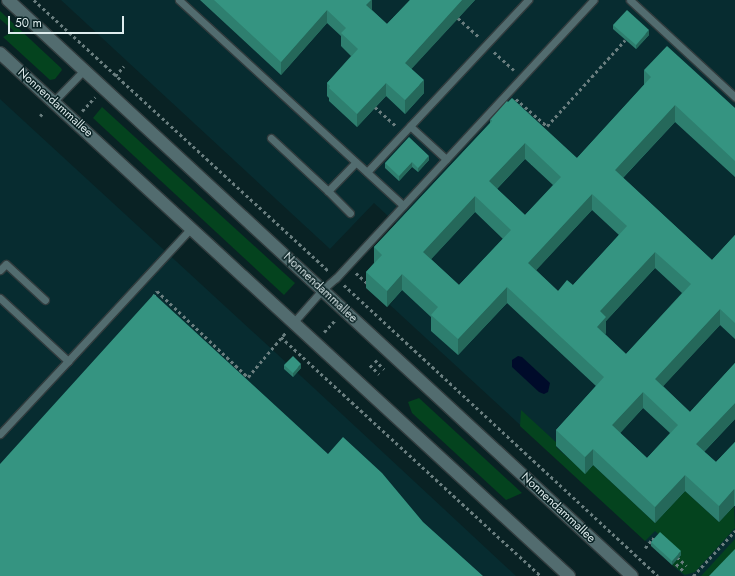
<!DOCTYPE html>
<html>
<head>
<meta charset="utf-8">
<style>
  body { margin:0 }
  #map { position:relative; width:735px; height:576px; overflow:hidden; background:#092224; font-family:Jost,sans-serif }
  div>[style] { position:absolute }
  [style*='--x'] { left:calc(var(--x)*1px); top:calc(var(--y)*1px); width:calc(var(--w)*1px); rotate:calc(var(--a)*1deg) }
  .built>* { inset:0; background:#072c30 }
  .green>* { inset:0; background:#04431e }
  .water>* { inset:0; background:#000b2a }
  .path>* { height:2.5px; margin-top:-1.25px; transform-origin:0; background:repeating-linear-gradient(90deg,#6a7e7f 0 3px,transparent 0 6px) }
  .roads { filter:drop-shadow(1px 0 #313c3e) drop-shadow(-1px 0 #313c3e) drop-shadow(0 1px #313c3e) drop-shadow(0 -1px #313c3e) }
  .lane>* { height:7px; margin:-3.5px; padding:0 3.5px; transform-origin:3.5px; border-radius:3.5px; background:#526c6f }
  .secondary>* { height:12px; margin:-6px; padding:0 6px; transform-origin:6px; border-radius:6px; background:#526c6f }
  .wall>* { inset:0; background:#2e7f6f }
  .shaded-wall>* { inset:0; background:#25685a }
  .building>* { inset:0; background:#359481 }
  span { translate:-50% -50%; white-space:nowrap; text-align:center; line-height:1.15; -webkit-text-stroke:3px #092224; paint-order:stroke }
  .street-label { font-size:12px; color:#deeced }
  .scale { position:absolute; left:8px; top:16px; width:116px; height:18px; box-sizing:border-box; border:2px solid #deeced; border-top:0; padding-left:5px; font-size:12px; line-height:14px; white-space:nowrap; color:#deeced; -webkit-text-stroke:3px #092224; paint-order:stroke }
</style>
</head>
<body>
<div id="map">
  <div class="built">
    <i style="clip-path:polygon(61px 0,735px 0,735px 576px,684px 576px,390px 305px,395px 298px,367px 272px,404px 231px,374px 203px,330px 249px)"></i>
    <i style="clip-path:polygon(0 99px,315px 389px,516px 576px,0 576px)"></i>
  </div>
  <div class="green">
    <i style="clip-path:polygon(0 11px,61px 68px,62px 70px,55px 79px,50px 80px,3px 37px,14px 31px,0 19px)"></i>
    <i style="clip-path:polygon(102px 107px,295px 283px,284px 295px,93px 118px)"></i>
    <i style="clip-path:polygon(419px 398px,522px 493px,506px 500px,412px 413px,408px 402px)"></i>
    <i style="clip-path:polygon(521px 410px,558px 444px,556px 447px,585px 473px,593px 465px,655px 523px,685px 491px,719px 522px,734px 506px,735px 528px,695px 572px,685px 575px,681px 572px,672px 565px,681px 555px,655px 531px,645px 541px,520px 426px)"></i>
    <i style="clip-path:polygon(735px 539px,735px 565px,725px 576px,701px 576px)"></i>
  </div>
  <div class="water">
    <i style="clip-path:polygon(518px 356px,522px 357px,550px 383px,548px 392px,544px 394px,539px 392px,512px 367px,512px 360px)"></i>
  </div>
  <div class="path">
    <i style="--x:34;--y:0;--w:401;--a:42.6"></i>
    <i style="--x:458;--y:18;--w:28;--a:42"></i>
    <i style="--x:494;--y:52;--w:27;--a:42"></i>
    <i style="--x:115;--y:76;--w:13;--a:-48"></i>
    <i style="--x:516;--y:99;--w:41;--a:41.1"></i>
    <i style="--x:547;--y:126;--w:116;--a:-47.8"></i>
    <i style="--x:375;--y:107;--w:28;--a:42"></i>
    <i style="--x:82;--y:111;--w:19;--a:-47"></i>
    <i style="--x:40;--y:116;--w:6;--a:-45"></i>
    <i style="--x:356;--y:273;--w:15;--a:42"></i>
    <i style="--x:344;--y:285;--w:428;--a:42.8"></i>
    <i style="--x:153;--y:297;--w:7;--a:-56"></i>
    <i style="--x:157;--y:291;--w:125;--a:43.4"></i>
    <i style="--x:324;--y:332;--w:16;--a:-47"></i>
    <i style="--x:281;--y:337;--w:353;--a:42.6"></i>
    <i style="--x:375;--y:360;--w:13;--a:45"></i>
    <i style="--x:370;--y:365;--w:13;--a:45"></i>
    <i style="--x:248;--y:377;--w:59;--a:-49.8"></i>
    <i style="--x:645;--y:548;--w:13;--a:-51"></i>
    <i style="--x:653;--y:538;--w:4;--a:63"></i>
    <i style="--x:677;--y:557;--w:13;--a:42"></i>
    <i style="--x:672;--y:560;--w:16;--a:43"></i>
    <i style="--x:693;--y:576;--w:62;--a:-47"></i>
  </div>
  <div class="roads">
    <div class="lane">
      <i style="--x:179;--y:0;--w:304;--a:42.5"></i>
      <i style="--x:630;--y:0;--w:143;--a:42.7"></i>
      <i style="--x:54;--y:101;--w:43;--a:-45.9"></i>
      <i style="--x:410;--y:126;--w:49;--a:42.5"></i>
      <i style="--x:271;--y:138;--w:78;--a:42.9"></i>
      <i style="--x:328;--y:191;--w:40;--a:-46"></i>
      <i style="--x:367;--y:172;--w:236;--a:-46.9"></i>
      <i style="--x:328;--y:191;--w:31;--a:45"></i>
      <i style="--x:0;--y:270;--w:8;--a:-45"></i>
      <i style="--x:6;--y:264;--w:53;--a:42.7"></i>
      <i style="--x:0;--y:298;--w:93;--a:42.8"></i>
      <i style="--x:68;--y:361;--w:100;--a:133"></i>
      <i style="--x:293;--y:323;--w:44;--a:-48.7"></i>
      <i style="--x:322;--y:290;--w:18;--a:-41"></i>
      <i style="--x:336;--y:278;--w:379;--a:-47.2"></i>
      <i style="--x:68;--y:361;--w:181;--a:-47.2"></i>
    </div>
    <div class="secondary">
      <i style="--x:8;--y:0;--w:849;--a:42.71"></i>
      <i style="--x:0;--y:53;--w:773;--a:42.59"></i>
    </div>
  </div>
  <div class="wall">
    <i style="clip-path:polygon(200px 0,372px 0,372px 10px,387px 24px,410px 0,475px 0,411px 69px,424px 93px,405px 114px,386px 96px,357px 127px,329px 101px,329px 98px,327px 96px,327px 83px,351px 56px,341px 46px,341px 36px,327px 23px,281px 75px)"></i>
    <i style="clip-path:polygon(613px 25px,649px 35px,636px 49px,613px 29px)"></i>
    <i style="clip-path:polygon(evenodd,644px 70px,735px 108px,735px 177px,675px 122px,623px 178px,712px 260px,735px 235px,735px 339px,720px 325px,663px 386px,690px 412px,735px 363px,735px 419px,704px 452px,716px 462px,735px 442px,735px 506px,734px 506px,719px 522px,685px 491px,655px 523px,593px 465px,585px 474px,556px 446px,556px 430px,596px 386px,507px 303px,458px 355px,431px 331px,431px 317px,402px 290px,387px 307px,366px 288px,366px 272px,374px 263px,374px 247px,490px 123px,490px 120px,577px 158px,644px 85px,644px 70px,525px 159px,553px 185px,525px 215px,497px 189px,525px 159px,644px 70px,592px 210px,619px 235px,573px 285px,558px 291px,536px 270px,592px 210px,644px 70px,475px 212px,503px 239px,459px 285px,431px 259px,475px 212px,644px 70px,655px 268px,682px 293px,626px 354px,605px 334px,606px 333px,606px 321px,655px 268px,644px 70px,643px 408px,670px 433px,647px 458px,620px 433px,643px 408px)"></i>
    <i style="clip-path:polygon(429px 160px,418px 172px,412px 167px,399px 181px,385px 168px,385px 163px)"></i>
    <i style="clip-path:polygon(284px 365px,301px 368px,293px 377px,284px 369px)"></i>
    <i style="clip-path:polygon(651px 542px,681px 555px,672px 565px,651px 546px)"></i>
  </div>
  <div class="shaded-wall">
    <i style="clip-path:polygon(366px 0,372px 0,372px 13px,366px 18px)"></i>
    <i style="clip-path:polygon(462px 0,475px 0,405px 76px,405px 63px)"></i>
    <i style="clip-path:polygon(327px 10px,327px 23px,281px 75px,281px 62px)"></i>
    <i style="clip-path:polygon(649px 30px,649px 35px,636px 49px,636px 45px)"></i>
    <i style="clip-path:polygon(424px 80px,424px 93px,405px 114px,405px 100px)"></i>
    <i style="clip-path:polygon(386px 83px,386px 96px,357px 127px,357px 114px)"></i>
    <i style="clip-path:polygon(675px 105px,675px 122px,615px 186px,615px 170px)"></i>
    <i style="clip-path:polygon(525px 143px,525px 159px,489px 197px,489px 181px)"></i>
    <i style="clip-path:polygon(429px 156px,429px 160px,418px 172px,418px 168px)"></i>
    <i style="clip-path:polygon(412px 162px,412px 167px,399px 181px,399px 176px)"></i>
    <i style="clip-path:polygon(592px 194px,592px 210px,528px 279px,528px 263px)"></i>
    <i style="clip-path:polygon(475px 196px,475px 212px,423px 268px,423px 252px)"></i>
    <i style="clip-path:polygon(655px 252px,655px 268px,606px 321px,606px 333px,597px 343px,597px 327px,600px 311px)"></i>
    <i style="clip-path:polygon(402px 274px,402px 290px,387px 307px,387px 291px)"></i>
    <i style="clip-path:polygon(507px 287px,507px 303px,458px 355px,458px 339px)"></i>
    <i style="clip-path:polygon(720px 309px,720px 325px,655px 395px,655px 379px)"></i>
    <i style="clip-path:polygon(301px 364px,301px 368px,293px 377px,293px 373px)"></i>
    <i style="clip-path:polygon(643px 392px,643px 408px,612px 442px,612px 425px)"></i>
    <i style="clip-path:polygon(735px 403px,735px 419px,696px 460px,696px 444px)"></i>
    <i style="clip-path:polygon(593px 449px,593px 465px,585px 474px,585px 457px)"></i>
    <i style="clip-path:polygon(685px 475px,685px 491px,655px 523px,655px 507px)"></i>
    <i style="clip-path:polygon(734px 489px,734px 506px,719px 522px,719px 506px)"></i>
    <i style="clip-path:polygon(681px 551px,681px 555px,672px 565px,672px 561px)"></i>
  </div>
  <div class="building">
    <i style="clip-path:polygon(214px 0,371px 0,366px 5px,387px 24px,410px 0,462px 0,405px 63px,424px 80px,405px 100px,386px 83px,357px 114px,329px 88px,330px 86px,327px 83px,358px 49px,341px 33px,346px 28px,327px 10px,281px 62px)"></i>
    <i style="clip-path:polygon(627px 10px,649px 30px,636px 45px,613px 25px)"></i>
    <i style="clip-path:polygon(evenodd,667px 46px,735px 108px,735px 161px,675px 105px,615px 170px,712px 260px,735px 235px,735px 323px,720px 309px,655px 379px,690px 412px,735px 363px,735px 403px,696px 444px,716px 462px,735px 442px,735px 490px,734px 489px,719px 506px,685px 475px,655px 507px,593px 449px,585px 457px,556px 430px,604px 377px,507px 287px,458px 339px,431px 315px,438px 307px,402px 274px,387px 291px,366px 272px,382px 255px,374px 247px,492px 121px,490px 120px,507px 101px,508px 102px,512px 98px,577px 158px,651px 77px,644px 70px,667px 46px,525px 143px,561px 177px,525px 215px,489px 181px,525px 143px,667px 46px,592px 194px,627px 226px,573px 285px,567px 280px,558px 291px,528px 263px,592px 194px,667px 46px,475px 196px,511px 230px,459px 285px,423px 252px,475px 196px,667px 46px,655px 252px,691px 284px,626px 354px,597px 327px,606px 317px,600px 311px,655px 252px,667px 46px,643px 392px,678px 425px,647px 458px,612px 425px,643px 392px)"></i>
    <i style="clip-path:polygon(409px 137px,429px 156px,418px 168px,412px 162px,399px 176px,385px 163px)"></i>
    <i style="clip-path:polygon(154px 294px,328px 454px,343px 437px,382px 473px,423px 522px,483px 576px,0 576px,0 464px)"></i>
    <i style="clip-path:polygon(293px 356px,301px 364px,293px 373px,284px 365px)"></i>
    <i style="clip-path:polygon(660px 532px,681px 551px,672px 561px,651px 542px)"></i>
    <i style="clip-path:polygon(735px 549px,735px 576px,709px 576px)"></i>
  </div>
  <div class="street-label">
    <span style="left:55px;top:103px;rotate:42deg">Nonnendammallee</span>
    <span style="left:320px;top:288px;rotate:43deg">Nonnendammallee</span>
    <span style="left:558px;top:508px;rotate:43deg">Nonnendammallee</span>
  </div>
  <div class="scale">50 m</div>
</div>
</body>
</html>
